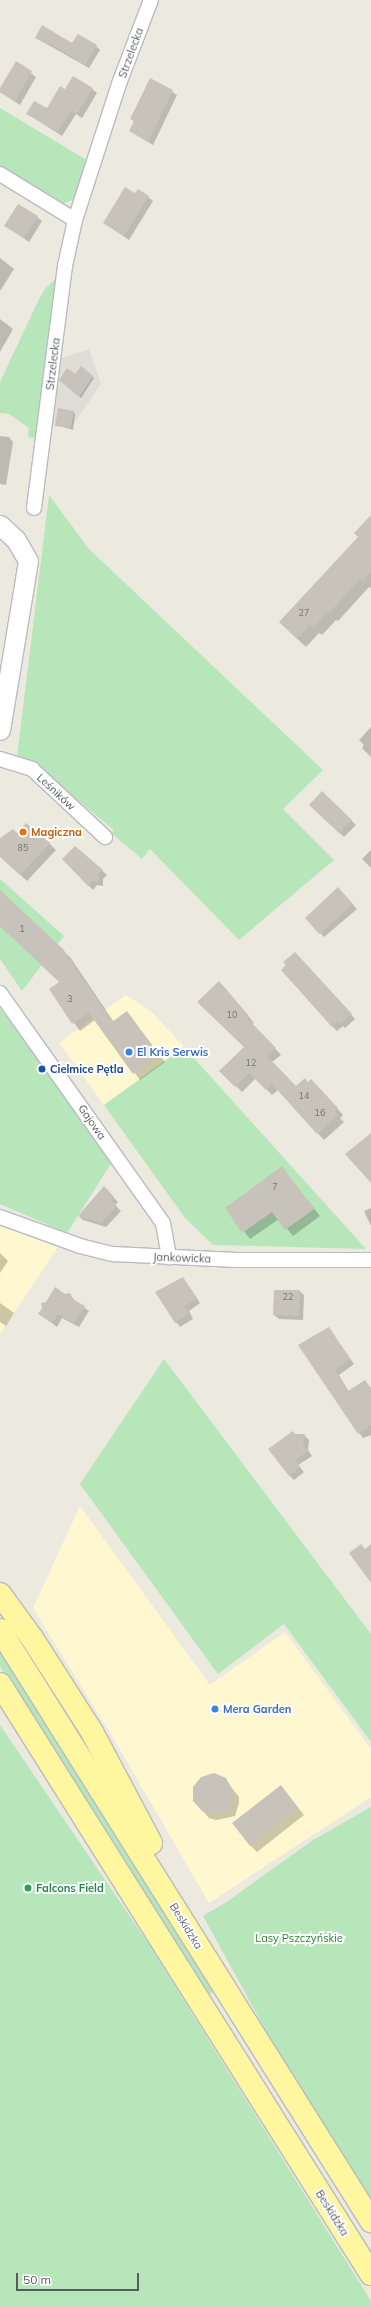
<!DOCTYPE html>
<html>
<head>
<meta charset="utf-8">
<style>
  body { margin:0 }
  #map { position:relative; width:371px; height:2307px; overflow:hidden; background:#eceade; font-family:Mulish,sans-serif }
  div>[style] { position:absolute }
  [style*='--x'] { left:calc(var(--x)*1px); top:calc(var(--y)*1px); width:calc(var(--w)*1px); rotate:calc(var(--a)*1deg) }
  .commercial>* { inset:0; background:#fff7d0 }
  .industrial>* { inset:0; background:#dfddd6 }
  .green>* { inset:0; background:#b7e6bb }
  .shadow>* { inset:0; background:#0003 }
  .building>* { inset:0; background:#c7c3bb }
  .roads { filter:drop-shadow(1px 0 #b9bbc2) drop-shadow(-1px 0 #b9bbc2) drop-shadow(0 1px #b9bbc2) drop-shadow(0 -1px #b9bbc2) }
  .street>* { height:14px; margin:-7px; padding:0 7px; transform-origin:7px; border-radius:7px; background:#fff }
  .secondary>* { height:19px; margin:-9.5px; padding:0 9.5px; transform-origin:9.5px; border-radius:9.5px; background:#fff }
  .primary>* { height:22px; margin:-11px; padding:0 11px; transform-origin:11px; border-radius:11px; background:#fff6a0 }
  .dots>* { width:11px; height:11px; translate:-50% -50%; box-sizing:border-box; border:2px solid #fff; border-radius:50% }
  span { translate:-50% -50%; white-space:nowrap; text-align:center; line-height:1.15; -webkit-text-stroke:4px #fff; paint-order:stroke }
  .number-label { font-size:9px; color:#737578 }
  .number-label span { -webkit-text-stroke-width:0 }
  .street-label { font-size:11px; color:#575b61 }
  .food-label { font-size:11px; color:#c56008; font-weight:700 }
  .left { translate:0 -50%; text-align:left }
  .shop-label { font-size:11px; color:#366cbe; font-weight:700 }
  .transit-label { font-size:11px; color:#164399; font-weight:700 }
  .leisure-label { font-size:11px; color:#27864d; font-weight:700 }
  .park-label { font-size:11px; color:#2d8237 }
  .scale { position:absolute; left:16px; top:2273px; width:123px; height:18px; box-sizing:border-box; border:2px solid #575b61; border-top:0; padding-left:5px; font-size:12px; line-height:14px; white-space:nowrap; color:#575b61; -webkit-text-stroke:3px #fff; paint-order:stroke }
</style>
</head>
<body>
<div id="map">
  <div class="commercial">
    <i style="clip-path:polygon(126px 995px,153px 1013px,184px 1047px,104px 1105px,59px 1043px)"></i>
    <i style="clip-path:polygon(0 1226px,58px 1247px,0 1334px)"></i>
    <i style="clip-path:polygon(80px 1506px,210px 1685px,285px 1632px,371px 1749px,371px 1797px,209px 1903px,118px 1746px,33px 1608px)"></i>
  </div>
  <div class="industrial">
    <i style="clip-path:polygon(89px 349px,101px 384px,71px 428px,48px 425px,57px 360px)"></i>
  </div>
  <div class="green">
    <i style="clip-path:polygon(0 108px,90px 162px,77px 198px,63px 204px,56px 202px,0 168px)"></i>
    <i style="clip-path:polygon(61px 273px,37px 438px,28px 437px,29px 428px,9px 414px,0 413px,0 382px,39px 299px,45px 289px)"></i>
    <i style="clip-path:polygon(49px 495px,89px 549px,323px 770px,283px 809px,334px 860px,239px 940px,150px 849px,142px 859px,111px 833px,114px 830px,42px 771px,17px 757px)"></i>
    <i style="clip-path:polygon(0 879px,64px 936px,22px 991px,0 959px)"></i>
    <i style="clip-path:polygon(0 1008px,112px 1162px,67px 1233px,0 1204px)"></i>
    <i style="clip-path:polygon(184px 1047px,366px 1249px,213px 1245px,185px 1218px,104px 1105px)"></i>
    <i style="clip-path:polygon(164px 1359px,371px 1634px,371px 1742px,284px 1624px,218px 1674px,80px 1484px)"></i>
    <i style="clip-path:polygon(0 1647px,215px 1991px,206px 1996px,0 1666px)"></i>
    <i style="clip-path:polygon(0 1725px,150px 1946px,371px 2301px,371px 2307px,0 2307px)"></i>
    <i style="clip-path:polygon(371px 1807px,371px 2201px,282px 2060px,203px 1916px,225px 1903px,313px 1840px)"></i>
  </div>
  <div class="shadow">
    <i style="clip-path:polygon(36px 38px,96px 46px,100px 50px,89px 68px)"></i>
    <i style="clip-path:polygon(16px 63px,36px 77px,20px 105px,0 92px)"></i>
    <i style="clip-path:polygon(151px 79px,177px 95px,153px 145px,131px 131px,135px 122px,132px 119px)"></i>
    <i style="clip-path:polygon(92px 89px,97px 93px,82px 118px,76px 114px,62px 136px,28px 114px,47px 110px,65px 90px)"></i>
    <i style="clip-path:polygon(135px 195px,148px 197px,153px 201px,129px 240px,104px 223px)"></i>
    <i style="clip-path:polygon(37px 217px,42px 221px,29px 242px,5px 225px)"></i>
    <i style="clip-path:polygon(0 258px,14px 269px,0 291px)"></i>
    <i style="clip-path:polygon(0 319px,13px 329px,0 352px)"></i>
    <i style="clip-path:polygon(75px 375px,92px 376px,94px 378px,81px 398px,62px 382px)"></i>
    <i style="clip-path:polygon(73px 411px,75px 414px,73px 430px,56px 425px)"></i>
    <i style="clip-path:polygon(0 436px,9px 437px,13px 442px,6px 485px,0 484px)"></i>
    <i style="clip-path:polygon(371px 525px,371px 588px,369px 587px,338px 621px,336px 620px,322px 635px,319px 633px,306px 647px,289px 631px)"></i>
    <i style="clip-path:polygon(371px 727px,371px 757px,362px 748px,364px 745px,359px 740px)"></i>
    <i style="clip-path:polygon(322px 793px,356px 825px,344px 837px,310px 805px)"></i>
    <i style="clip-path:polygon(12px 830px,17px 835px,49px 843px,56px 850px,27px 881px,0 856px,0 844px)"></i>
    <i style="clip-path:polygon(371px 850px,371px 868px,362px 859px)"></i>
    <i style="clip-path:polygon(82px 852px,107px 875px,103px 879px,103px 886px,97px 885px,93px 890px,63px 859px)"></i>
    <i style="clip-path:polygon(342px 893px,357px 909px,324px 937px,320px 933px)"></i>
    <i style="clip-path:polygon(0 899px,70px 957px,114px 1022px,127px 1012px,165px 1062px,140px 1080px,95px 1020px,80px 1031px,50px 989px,61px 982px,0 926px)"></i>
    <i style="clip-path:polygon(300px 958px,355px 1019px,345px 1028px,343px 1026px,337px 1031px,332px 1026px)"></i>
    <i style="clip-path:polygon(225px 988px,254px 1023px,252px 1024px,281px 1055px,272px 1062px,296px 1087px,308px 1083px,317px 1086px,343px 1115px,340px 1118px,344px 1122px,324px 1140px,278px 1090px,272px 1095px,256px 1078px,242px 1092px,221px 1071px,245px 1047px)"></i>
    <i style="clip-path:polygon(282px 1168px,320px 1216px,293px 1236px,279px 1219px,250px 1239px,226px 1208px)"></i>
    <i style="clip-path:polygon(104px 1188px,118px 1202px,115px 1205px,121px 1211px,106px 1227px,83px 1220px,79px 1216px)"></i>
    <i style="clip-path:polygon(371px 1208px,371px 1226px,364px 1211px)"></i>
    <i style="clip-path:polygon(0 1253px,8px 1261px,0 1273px)"></i>
    <i style="clip-path:polygon(183px 1278px,200px 1303px,189px 1311px,193px 1319px,180px 1327px,176px 1322px)"></i>
    <i style="clip-path:polygon(299px 1291px,304px 1295px,303px 1320px,279px 1319px,274px 1315px)"></i>
    <i style="clip-path:polygon(70px 1294px,75px 1301px,89px 1311px,79px 1327px,62px 1318px,57px 1327px,40px 1314px,65px 1295px)"></i>
    <i style="clip-path:polygon(0 1303px,14px 1313px,6px 1326px,0 1322px)"></i>
    <i style="clip-path:polygon(329px 1328px,354px 1364px,339px 1375px,349px 1392px,365px 1381px,371px 1388px,371px 1435px,363px 1438px,299px 1345px)"></i>
    <i style="clip-path:polygon(295px 1435px,304px 1435px,309px 1440px,308px 1450px,312px 1456px,298px 1465px,304px 1472px,294px 1480px,289px 1475px)"></i>
    <i style="clip-path:polygon(225px 1779px,239px 1797px,239px 1803px,235px 1816px,216px 1820px,209px 1818px,202px 1810px)"></i>
    <i style="clip-path:polygon(281px 1786px,304px 1815px,257px 1852px,250px 1845px)"></i>
  </div>
  <div class="building">
    <i style="clip-path:polygon(42px 25px,72px 43px,78px 34px,97px 45px,85px 65px,51px 44px,50px 46px,35px 38px)"></i>
    <i style="clip-path:polygon(16px 61px,32px 71px,15px 101px,0 92px,0 88px)"></i>
    <i style="clip-path:polygon(73px 76px,93px 88px,77px 114px,71px 110px,58px 132px,26px 114px,34px 101px,47px 108px,60px 86px,65px 89px)"></i>
    <i style="clip-path:polygon(150px 78px,173px 90px,148px 142px,129px 131px,134px 121px,130px 119px)"></i>
    <i style="clip-path:polygon(125px 187px,135px 193px,138px 189px,149px 196px,124px 236px,103px 223px)"></i>
    <i style="clip-path:polygon(18px 204px,38px 216px,24px 238px,4px 226px)"></i>
    <i style="clip-path:polygon(81px 366px,93px 376px,79px 397px,59px 380px,67px 368px,75px 374px)"></i>
    <i style="clip-path:polygon(58px 408px,74px 411px,71px 428px,55px 426px)"></i>
    <i style="clip-path:polygon(371px 515px,371px 572px,363px 581px,360px 579px,329px 613px,327px 612px,313px 628px,310px 625px,297px 639px,279px 622px,358px 537px,354px 533px)"></i>
    <i style="clip-path:polygon(322px 791px,352px 820px,339px 833px,309px 805px)"></i>
    <i style="clip-path:polygon(26px 823px,50px 843px,20px 875px,0 857px,0 838px,13px 829px,17px 833px)"></i>
    <i style="clip-path:polygon(75px 846px,103px 870px,98px 874px,99px 882px,92px 881px,88px 886px,62px 859px)"></i>
    <i style="clip-path:polygon(338px 887px,353px 904px,319px 934px,305px 918px)"></i>
    <i style="clip-path:polygon(0 890px,63px 949px,112px 1022px,127px 1011px,159px 1055px,133px 1074px,89px 1013px,72px 1024px,49px 989px,59px 982px,0 926px)"></i>
    <i style="clip-path:polygon(295px 952px,352px 1014px,340px 1024px,338px 1021px,332px 1027px,281px 970px,286px 965px,283px 962px)"></i>
    <i style="clip-path:polygon(219px 981px,249px 1016px,247px 1018px,276px 1048px,267px 1056px,296px 1086px,305px 1078px,308px 1082px,311px 1079px,338px 1108px,335px 1111px,338px 1115px,317px 1134px,272px 1084px,266px 1090px,249px 1073px,235px 1087px,219px 1071px,244px 1047px,197px 1002px)"></i>
    <i style="clip-path:polygon(371px 1133px,371px 1183px,345px 1154px)"></i>
    <i style="clip-path:polygon(282px 1166px,314px 1209px,285px 1230px,272px 1212px,242px 1233px,225px 1208px)"></i>
    <i style="clip-path:polygon(104px 1186px,114px 1197px,111px 1200px,117px 1206px,101px 1223px,78px 1216px)"></i>
    <i style="clip-path:polygon(183px 1277px,197px 1298px,185px 1306px,189px 1314px,175px 1323px,155px 1292px)"></i>
    <i style="clip-path:polygon(55px 1287px,65px 1294px,70px 1293px,71px 1298px,85px 1306px,74px 1323px,58px 1314px,52px 1323px,38px 1314px,42px 1308px,41px 1303px,46px 1302px)"></i>
    <i style="clip-path:polygon(274px 1290px,300px 1290px,299px 1316px,273px 1315px)"></i>
    <i style="clip-path:polygon(329px 1327px,350px 1359px,335px 1370px,348px 1391px,365px 1380px,371px 1389px,371px 1425px,358px 1434px,298px 1345px)"></i>
    <i style="clip-path:polygon(293px 1431px,295px 1434px,305px 1434px,303px 1445px,308px 1451px,295px 1460px,300px 1467px,289px 1476px,268px 1449px)"></i>
    <i style="clip-path:polygon(361px 1544px,365px 1549px,371px 1544px,371px 1583px,349px 1553px)"></i>
    <i style="clip-path:polygon(214px 1773px,226px 1778px,232px 1789px,233px 1796px,229px 1810px,208px 1814px,202px 1811px,193px 1801px,193px 1787px,201px 1777px)"></i>
    <i style="clip-path:polygon(281px 1785px,298px 1808px,250px 1846px,232px 1823px)"></i>
  </div>
  <div class="roads">
    <div class="street">
      <i style="--x:0;--y:174;--w:88;--a:31.5"></i>
      <i style="--x:34;--y:508;--w:244;--a:-82.7"></i>
      <i style="--x:65;--y:266;--w:47;--a:-77.7"></i>
      <i style="--x:75;--y:220;--w:146;--a:-72.1"></i>
      <i style="--x:120;--y:81;--w:87;--a:-69.1"></i>
      <i style="--x:0;--y:759;--w:34;--a:17"></i>
      <i style="--x:32;--y:769;--w:100;--a:43"></i>
      <i style="--x:0;--y:993;--w:282;--a:54.7"></i>
      <i style="--x:163;--y:1223;--w:35;--a:80"></i>
      <i style="--x:0;--y:1217;--w:85;--a:19.9"></i>
      <i style="--x:80;--y:1246;--w:34;--a:14"></i>
      <i style="--x:113;--y:1254;--w:123;--a:2.8"></i>
      <i style="--x:236;--y:1260;--w:135;--a:0"></i>
    </div>
    <div class="secondary">
      <i style="--x:0;--y:525;--w:22;--a:43"></i>
      <i style="--x:16;--y:540;--w:24;--a:60"></i>
      <i style="--x:28;--y:561;--w:171;--a:99.4"></i>
    </div>
    <div class="primary">
      <i style="--x:0;--y:1594;--w:54;--a:54"></i>
      <i style="--x:32;--y:1638;--w:112;--a:57.4"></i>
      <i style="--x:92;--y:1732;--w:126;--a:62"></i>
      <i style="--x:0;--y:1630;--w:698;--a:57.88"></i>
      <i style="--x:0;--y:1684;--w:697;--a:57.84"></i>
    </div>
  </div>
  <div class="dots">
    <i style="left:23px;top:832px;background:#e8710a"></i>
    <i style="left:129px;top:1052px;background:#3f7fe0"></i>
    <i style="left:42px;top:1069px;background:#1a4fb4"></i>
    <i style="left:215px;top:1709px;background:#3f7fe0"></i>
    <i style="left:28px;top:1888px;background:#2e9e5b"></i>
  </div>
  <div class="number-label">
    <span style="left:304px;top:613px">27</span>
    <span style="left:23px;top:848px">85</span>
    <span style="left:22px;top:929px">1</span>
    <span style="left:70px;top:999px">3</span>
    <span style="left:232px;top:1015px">10</span>
    <span style="left:251px;top:1063px">12</span>
    <span style="left:304px;top:1096px">14</span>
    <span style="left:320px;top:1113px">16</span>
    <span style="left:275px;top:1187px">7</span>
    <span style="left:288px;top:1297px">22</span>
  </div>
  <div class="street-label">
    <span style="left:131px;top:53px;rotate:-70deg">Strzelecka</span>
    <span style="left:53px;top:364px;rotate:-83deg">Strzelecka</span>
    <span style="left:56px;top:792px;rotate:43deg">Leśników</span>
    <span style="left:92px;top:1122px;rotate:55deg">Gajowa</span>
    <span style="left:182px;top:1258px;rotate:2deg">Jankowicka</span>
    <span style="left:186px;top:1926px;rotate:58deg">Beskidzka</span>
    <span style="left:332px;top:2213px;rotate:58deg">Beskidzka</span>
  </div>
  <div class="food-label">
    <span class="left" style="left:31px;top:832px">Magiczna</span>
  </div>
  <div class="shop-label">
    <span class="left" style="left:137px;top:1052px">El Kris Serwis</span>
    <span class="left" style="left:223px;top:1709px">Mera Garden</span>
  </div>
  <div class="transit-label">
    <span class="left" style="left:50px;top:1069px">Cielmice Pętla</span>
  </div>
  <div class="leisure-label">
    <span class="left" style="left:36px;top:1888px">Falcons Field</span>
  </div>
  <div class="park-label">
    <span style="left:299px;top:1938px">Lasy Pszczyńskie</span>
  </div>
  <div class="scale">50 m</div>
</div>
</body>
</html>
